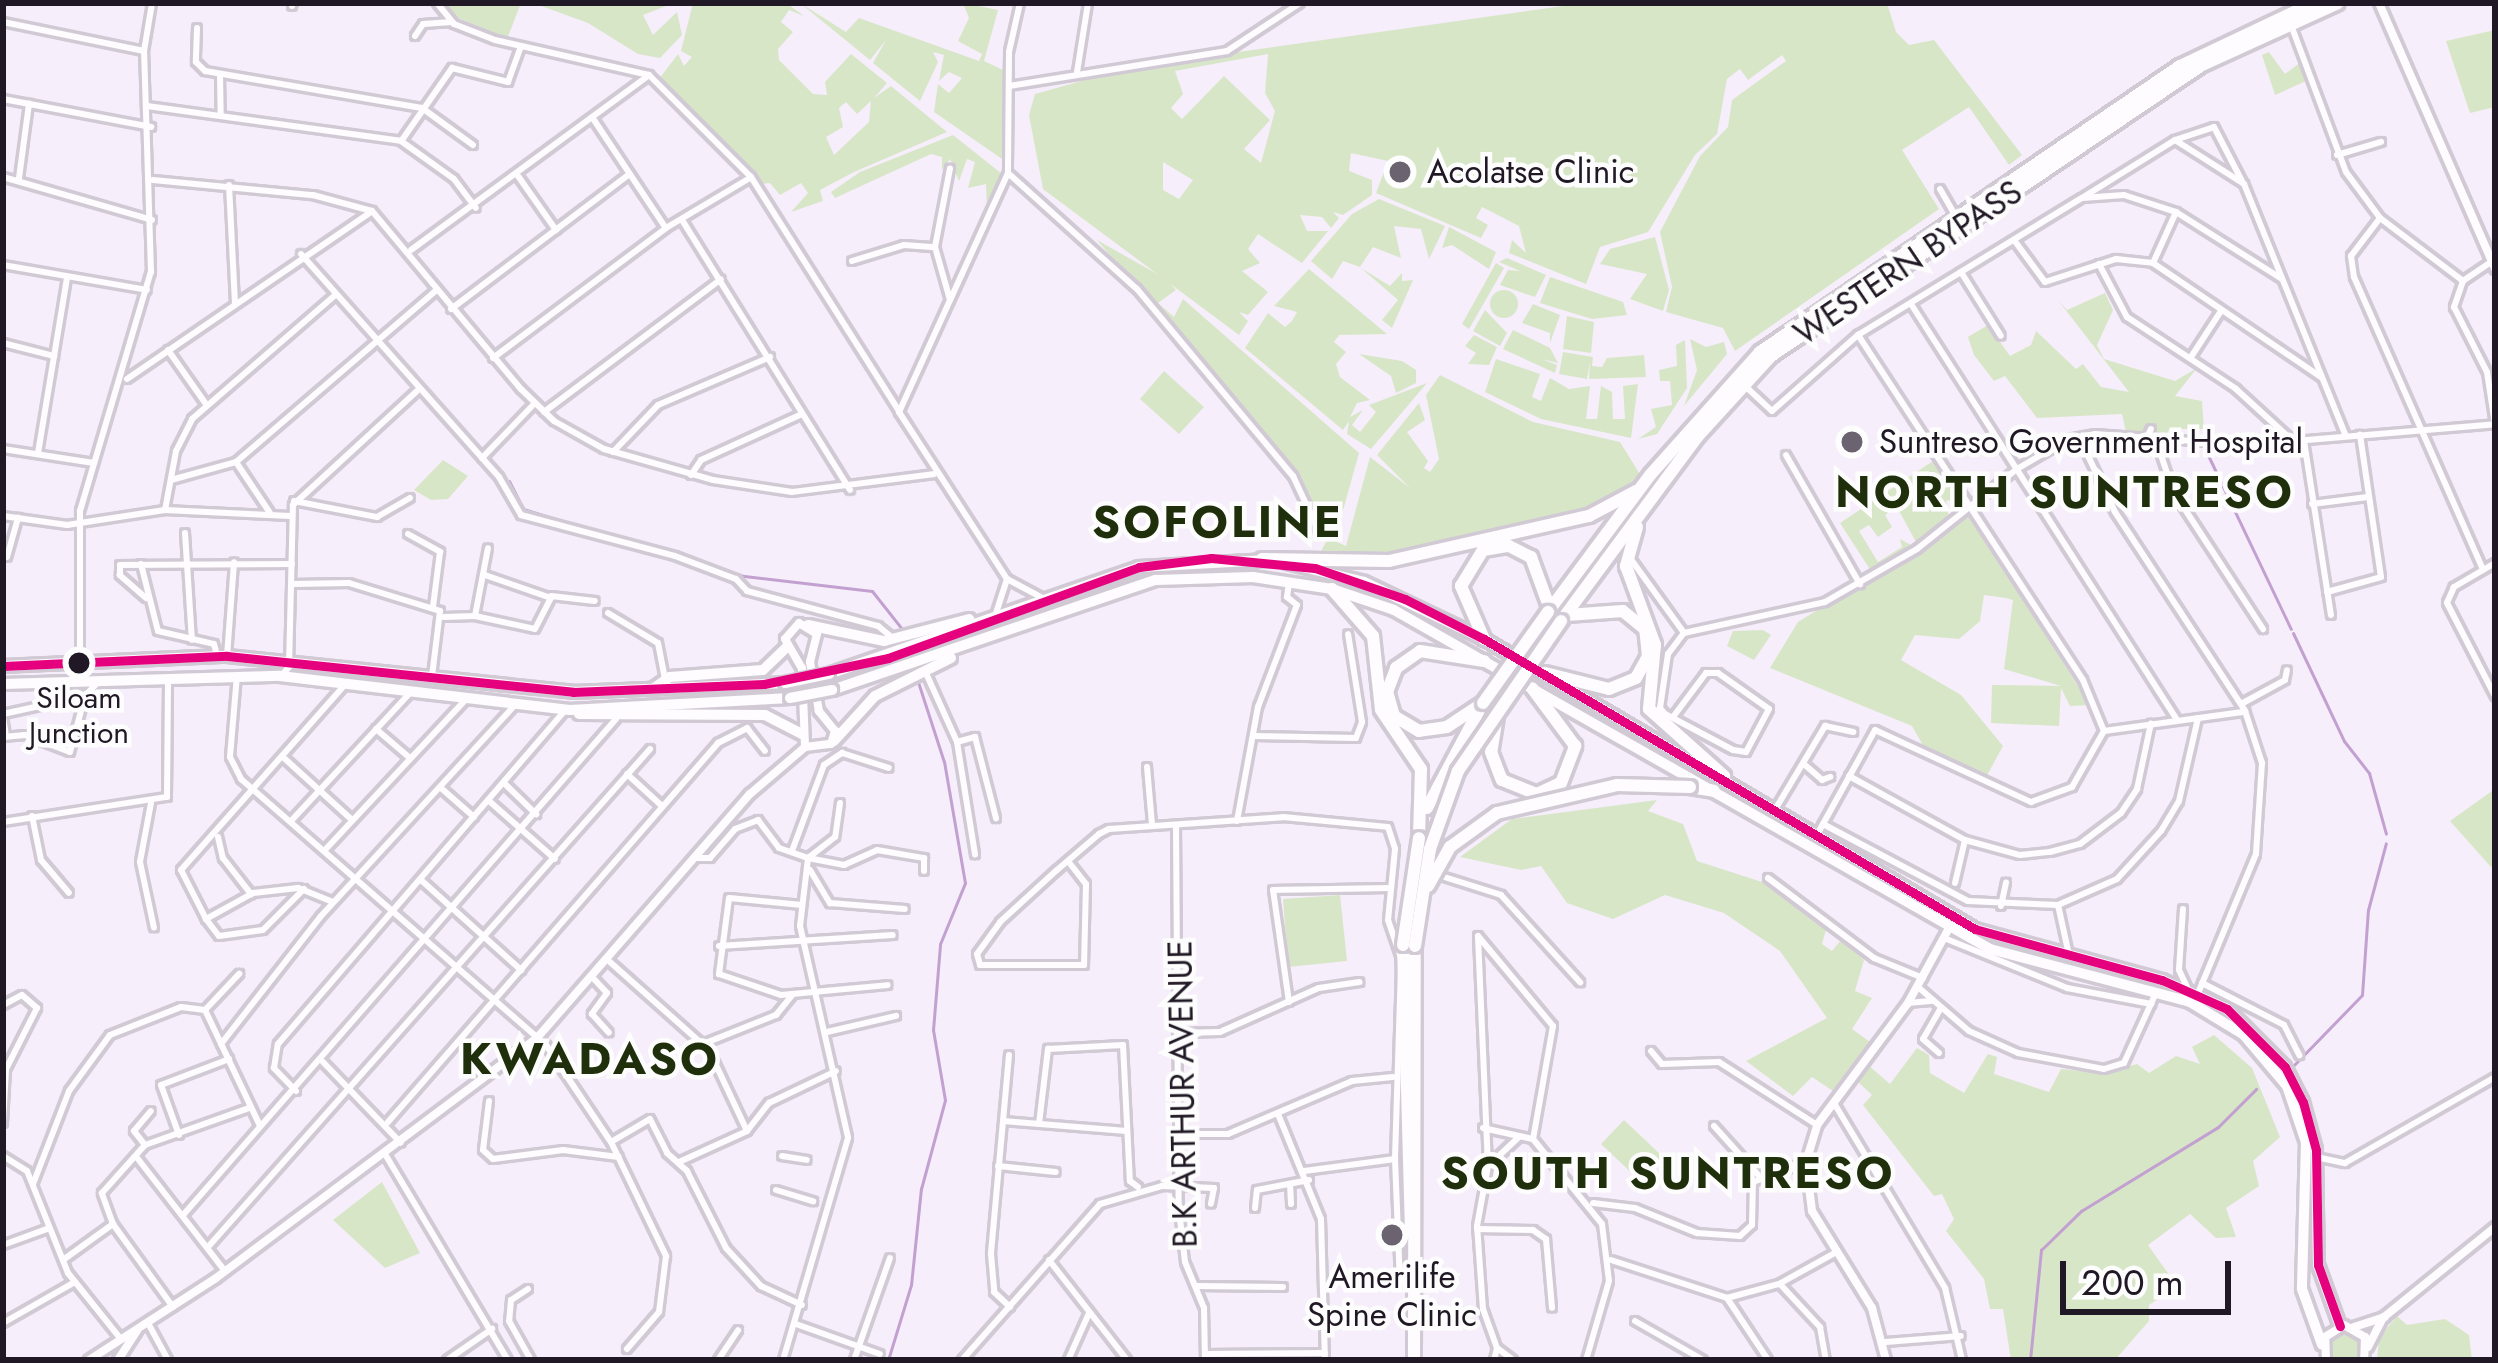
<!DOCTYPE html>
<html>
<head>
<meta charset="utf-8">
<style>
  body { margin:0 }
  #map { position:relative; width:2498px; height:1363px; overflow:hidden; background:#f6eefa; font-family:Jost,sans-serif }
  div>[style] { position:absolute }
  [style*='--x'] { left:calc(var(--x)*1px); top:calc(var(--y)*1px); width:calc(var(--w)*1px); rotate:calc(var(--a)*1deg) }
  .green>* { inset:0; background:#d8e6c8 }
  .round { border-radius:50% }
  .stream>* { height:3px; margin:-1.5px; padding:0 1.5px; transform-origin:1.5px; border-radius:1.5px; background:#c2a1d1 }
  .roads { filter:drop-shadow(3px 0 #d1cad5) drop-shadow(-3px 0 #d1cad5) drop-shadow(0 3px #d1cad5) drop-shadow(0 -3px #d1cad5) }
  .minor>* { height:6px; margin:-3px; padding:0 3px; transform-origin:3px; border-radius:3px; background:#fefcfe }
  .tertiary>* { height:8px; margin:-4px; padding:0 4px; transform-origin:4px; border-radius:4px; background:#fefcfe }
  .secondary>* { height:8px; margin:-4px; padding:0 4px; transform-origin:4px; border-radius:4px; background:#fefcfe }
  .primary>* { height:10px; margin:-5px; padding:0 5px; transform-origin:5px; border-radius:5px; background:#fefcfe }
  .trunk>* { height:12px; margin:-6px; padding:0 6px; transform-origin:6px; border-radius:6px; background:#fefcfe }
  .bridges { filter:drop-shadow(3px 0 #d1cad5) drop-shadow(-3px 0 #d1cad5) drop-shadow(0 3px #d1cad5) drop-shadow(0 -3px #d1cad5) }
  .primary-bridge>* { height:10px; margin:-5px; padding:0 5px; transform-origin:5px; border-radius:5px; background:#fefcfe }
  .trunk-bridge>* { height:12px; margin:-6px; padding:0 6px; transform-origin:6px; border-radius:6px; background:#fefcfe }
  .bus-1>* { height:9px; margin:-4.5px; padding:0 4.5px; transform-origin:4.5px; border-radius:4.5px; background:#e5007d }
  .dots>* { width:33px; height:33px; translate:-50% -50%; box-sizing:border-box; border:6px solid #fdfdfd; border-radius:50% }
  span { translate:-50% -50%; white-space:nowrap; text-align:center; line-height:1.15; -webkit-text-stroke:9px #fdfdfd; paint-order:stroke }
  .bus-label { font-size:30px; color:#201824 }
  .poi-label { font-size:33px; color:#201824 }
  .left { translate:0 -50%; text-align:left }
  .street-label { font-size:33px; color:#201824 }
  .district-label { font-size:45px; color:#1f2e0b; font-weight:700; letter-spacing:3px }
  .frame { position:absolute; inset:0; border:6px solid #201824; pointer-events:none }
  .scale { position:absolute; left:2060px; top:1261px; width:171px; height:54px; box-sizing:border-box; border:6px solid #201824; border-top:0; padding-left:15px; font-size:36px; line-height:42px; white-space:nowrap; color:#201824; -webkit-text-stroke:9px #fdfdfd; paint-order:stroke }
</style>
</head>
<body>
<div id="map">
  <div class="green">
    <i style="clip-path:polygon(444px 3px,521px 3px,507px 39px,454px 16px)"></i>
    <i style="clip-path:polygon(533px 3px,674px 3px,643px 15px,653px 35px,677px 12px,682px 35px,660px 58px,638px 54px,588px 23px)"></i>
    <i style="clip-path:polygon(evenodd,693px 3px,786px 3px,804px 16px,789px 10px,781px 22px,793px 32px,778px 49px,779px 60px,813px 94px,827px 95px,825px 82px,851px 54px,887px 83px,874px 98px,891px 86px,947px 132px,854px 172px,820px 190px,823px 201px,791px 212px,808px 193px,801px 183px,780px 195px,770px 183px,760px 184px,659px 79px,678px 54px,684px 66px,692px 57px,681px 51px,693px 3px,871px 101px,869px 122px,834px 155px,826px 137px,843px 127px,839px 108px,846px 102px,857px 114px,871px 101px)"></i>
    <i style="clip-path:polygon(800px 3px,846px 32px,859px 18px,979px 61px,982px 54px,958px 41px,969px 18px,963px 3px,998px 10px,984px 61px,1003px 70px,1005px 161px,934px 112px,938px 84px,949px 93px,962px 78px,949px 72px,939px 81px,944px 55px,933px 52px,938px 62px,920px 101px,873px 63px,886px 40px,870px 60px)"></i>
    <i style="clip-path:polygon(evenodd,1584px 3px,1887px 3px,1896px 32px,1909px 45px,1934px 40px,2022px 155px,2009px 165px,1969px 107px,1902px 150px,1939px 209px,1735px 351px,1723px 328px,1666px 312px,1672px 287px,1660px 232px,1700px 156px,1728px 127px,1732px 100px,1786px 61px,1782px 55px,1748px 80px,1740px 69px,1727px 79px,1717px 134px,1695px 155px,1648px 232px,1600px 247px,1586px 284px,1509px 253px,1512px 240px,1526px 253px,1519px 226px,1482px 207px,1476px 218px,1488px 225px,1481px 238px,1376px 193px,1388px 161px,1351px 153px,1349px 171px,1372px 180px,1372px 195px,1343px 215px,1333px 212px,1339px 218px,1331px 228px,1322px 217px,1300px 215px,1307px 231px,1328px 231px,1302px 263px,1258px 234px,1248px 249px,1260px 263px,1242px 271px,1268px 292px,1248px 315px,1239px 312px,1248px 321px,1239px 335px,1043px 189px,1029px 115px,1035px 94px,1132px 67px,1584px 3px,1268px 54px,1265px 93px,1275px 111px,1261px 163px,1244px 149px,1270px 120px,1224px 76px,1182px 119px,1171px 108px,1183px 94px,1175px 71px,1268px 54px,1584px 3px,1163px 162px,1193px 180px,1179px 199px,1163px 190px,1163px 162px)"></i>
    <i style="clip-path:polygon(2495px 30px,2495px 107px,2470px 113px,2446px 41px)"></i>
    <i style="clip-path:polygon(2269px 52px,2285px 74px,2301px 62px,2306px 81px,2275px 95px,2262px 55px)"></i>
    <i style="clip-path:polygon(953px 135px,1002px 174px,987px 208px,986px 184px,968px 188px,975px 162px,967px 159px,959px 181px,950px 159px,942px 170px,942px 157px,931px 154px,835px 198px,831px 192px,860px 172px)"></i>
    <i style="clip-path:polygon(1379px 199px,1445px 226px,1429px 259px,1421px 229px,1394px 226px,1401px 258px,1373px 247px,1360px 267px,1343px 261px,1332px 279px,1311px 261px,1352px 214px)"></i>
    <i style="clip-path:polygon(1449px 227px,1496px 252px,1489px 269px,1452px 245px,1442px 248px)"></i>
    <i style="clip-path:polygon(1655px 237px,1669px 290px,1663px 311px,1630px 299px,1647px 274px,1600px 264px,1610px 249px)"></i>
    <i style="clip-path:polygon(1097px 240px,1166px 279px,1176px 290px,1158px 303px,1174px 317px,1183px 299px,1359px 453px,1337px 532px,1319px 527px,1295px 471px)"></i>
    <i style="clip-path:polygon(1507px 258px,1546px 275px,1535px 297px,1500px 285px,1508px 270px,1520px 271px,1499px 262px)"></i>
    <i style="clip-path:polygon(1496px 263px,1504px 268px,1469px 329px,1462px 324px)"></i>
    <i style="clip-path:polygon(1361px 268px,1390px 286px,1402px 273px,1402px 281px,1413px 280px,1392px 328px,1382px 320px,1398px 300px)"></i>
    <i style="clip-path:polygon(1309px 269px,1387px 334px,1339px 335px,1334px 342px,1346px 352px,1336px 364px,1340px 377px,1370px 400px,1357px 403px,1350px 417px,1363px 410px,1352px 425px,1360px 432px,1376px 412px,1369px 405px,1427px 383px,1371px 449px,1347px 434px,1349px 421px,1343px 430px,1245px 348px,1268px 313px,1285px 327px,1292px 321px,1297px 312px,1274px 306px)"></i>
    <i style="clip-path:polygon(1550px 277px,1623px 302px,1627px 315px,1592px 319px,1540px 303px)"></i>
    <i class="round" style="left:1490px;top:290px;width:28px;height:28px"></i>
    <i style="clip-path:polygon(2105px 293px,2113px 310px,2097px 345px,2104px 359px,2175px 381px,2197px 368px,2175px 396px,2202px 401px,2204px 429px,2169px 429px,2166px 439px,2126px 432px,2122px 414px,2037px 418px,2005px 376px,1994px 381px,1974px 355px,1968px 337px,1988px 325px,2010px 356px,2031px 345px,2036px 331px,2076px 369px,2083px 364px,2101px 387px,2129px 392px,2058px 300px,2067px 310px)"></i>
    <i style="clip-path:polygon(1533px 304px,1560px 315px,1550px 343px,1550px 333px,1522px 323px)"></i>
    <i style="clip-path:polygon(1485px 310px,1507px 333px,1500px 346px,1473px 331px)"></i>
    <i style="clip-path:polygon(1567px 316px,1594px 322px,1591px 353px,1563px 349px)"></i>
    <i style="clip-path:polygon(1513px 330px,1550px 348px,1558px 363px,1542px 359px,1557px 365px,1555px 373px,1503px 349px)"></i>
    <i style="clip-path:polygon(1474px 335px,1497px 347px,1489px 365px,1468px 364px,1476px 353px,1465px 346px)"></i>
    <i style="clip-path:polygon(1690px 339px,1706px 347px,1724px 342px,1727px 354px,1684px 406px,1697px 370px)"></i>
    <i style="clip-path:polygon(1685px 340px,1687px 388px,1657px 434px,1638px 439px,1656px 427px,1651px 409px,1672px 405px,1670px 381px,1660px 381px,1659px 370px,1677px 366px,1676px 345px)"></i>
    <i style="clip-path:polygon(1563px 352px,1593px 357px,1592px 366px,1602px 367px,1607px 358px,1644px 355px,1646px 377px,1589px 379px,1590px 362px,1587px 379px,1559px 374px)"></i>
    <i style="clip-path:polygon(1359px 354px,1402px 361px,1416px 370px,1416px 383px,1396px 393px,1391px 376px)"></i>
    <i style="clip-path:polygon(1496px 359px,1540px 374px,1532px 397px,1541px 401px,1550px 378px,1569px 389px,1590px 386px,1586px 419px,1597px 419px,1601px 386px,1612px 392px,1613px 419px,1625px 419px,1623px 386px,1638px 384px,1631px 438px,1541px 419px,1485px 392px)"></i>
    <i style="clip-path:polygon(1164px 371px,1204px 407px,1179px 434px,1140px 399px)"></i>
    <i style="clip-path:polygon(1440px 375px,1533px 422px,1620px 442px,1641px 476px,1604px 506px,1493px 535px,1380px 559px,1318px 557px,1328px 538px,1346px 546px,1370px 457px,1410px 488px,1377px 455px,1419px 403px,1425px 420px,1407px 432px,1428px 461px,1424px 468px,1430px 472px,1439px 459px,1426px 395px)"></i>
    <i style="clip-path:polygon(443px 460px,468px 476px,448px 499px,431px 500px,414px 490px)"></i>
    <i style="clip-path:polygon(1933px 461px,1957px 499px,1946px 501px,1949px 519px,1916px 542px,1897px 507px,1885px 515px,1892px 527px,1878px 537px,1869px 525px,1859px 531px,1878px 562px,1902px 547px,1900px 539px,1911px 545px,1871px 571px,1840px 523px)"></i>
    <i style="clip-path:polygon(1970px 516px,2090px 705px,2070px 706px,2061px 688px,2059px 726px,1991px 723px,1992px 685px,2061px 686px,2004px 669px,2013px 600px,2006px 598px,1984px 595px,1980px 621px,1959px 639px,1915px 635px,1901px 660px,1961px 695px,2003px 746px,1985px 779px,1924px 747px,1912px 726px,1770px 668px,1798px 622px)"></i>
    <i style="clip-path:polygon(1763px 630px,1771px 635px,1754px 660px,1727px 646px,1733px 631px)"></i>
    <i style="clip-path:polygon(2492px 791px,2495px 866px,2491px 867px,2450px 821px)"></i>
    <i style="clip-path:polygon(1657px 800px,1648px 811px,1683px 824px,1697px 861px,1762px 882px,1826px 930px,1822px 944px,1832px 951px,1841px 940px,1864px 960px,1855px 991px,1872px 998px,1852px 1029px,1870px 1042px,1836px 1093px,1812px 1077px,1793px 1096px,1746px 1061px,1827px 1018px,1780px 951px,1724px 913px,1665px 895px,1613px 919px,1567px 903px,1541px 866px,1521px 870px,1460px 857px,1512px 819px)"></i>
    <i style="clip-path:polygon(1340px 895px,1347px 961px,1288px 967px,1283px 899px)"></i>
    <i style="clip-path:polygon(2214px 1035px,2252px 1068px,2280px 1137px,2253px 1161px,2259px 1186px,2226px 1208px,2236px 1237px,2216px 1238px,2190px 1214px,2148px 1245px,2177px 1286px,2149px 1305px,2149px 1321px,2115px 1360px,2011px 1360px,2003px 1309px,1990px 1309px,1984px 1279px,1946px 1231px,1954px 1219px,1942px 1194px,1934px 1196px,1863px 1105px,1872px 1095px,1857px 1081px,1868px 1065px,1890px 1084px,1917px 1048px,1929px 1055px,1930px 1073px,1964px 1093px,1988px 1054px,1997px 1057px,1994px 1074px,2049px 1092px,2061px 1069px,2103px 1073px,2137px 1064px,2149px 1073px,2176px 1056px,2200px 1064px,2192px 1047px)"></i>
    <i style="clip-path:polygon(1624px 1120px,1662px 1156px,1639px 1180px,1601px 1144px)"></i>
    <i style="clip-path:polygon(382px 1182px,420px 1253px,385px 1268px,333px 1220px)"></i>
    <i style="clip-path:polygon(2397px 1316px,2407px 1325px,2445px 1319px,2469px 1335px,2472px 1360px,2377px 1360px,2379px 1338px)"></i>
    <i class="round" style="left:2330px;top:1333px;width:30px;height:30px"></i>
  </div>
  <div class="stream">
    <i style="--x:2206;--y:451;--w:197;--a:64.5"></i>
    <i style="--x:509;--y:481;--w:31;--a:63"></i>
    <i style="--x:523;--y:509;--w:231;--a:16.9"></i>
    <i style="--x:744;--y:576;--w:129;--a:6.7"></i>
    <i style="--x:872;--y:591;--w:48;--a:51.7"></i>
    <i style="--x:2293;--y:633;--w:119;--a:64.7"></i>
    <i style="--x:2344;--y:741;--w:41;--a:52"></i>
    <i style="--x:2369;--y:773;--w:63;--a:74.4"></i>
    <i style="--x:2292;--y:1067;--w:100;--a:-45.8"></i>
    <i style="--x:2362;--y:995;--w:85;--a:-86"></i>
    <i style="--x:2368;--y:910;--w:69;--a:-75"></i>
    <i style="--x:888;--y:1360;--w:78;--a:-73"></i>
    <i style="--x:911;--y:1285;--w:97;--a:-84.1"></i>
    <i style="--x:921;--y:1189;--w:92;--a:-74.9"></i>
    <i style="--x:945;--y:1100;--w:71;--a:-99.7"></i>
    <i style="--x:933;--y:1030;--w:86;--a:-85.3"></i>
    <i style="--x:940;--y:944;--w:66;--a:-67.7"></i>
    <i style="--x:965;--y:883;--w:123;--a:-99.8"></i>
    <i style="--x:944;--y:762;--w:84;--a:-108"></i>
    <i style="--x:2030;--y:1360;--w:111;--a:-84.3"></i>
    <i style="--x:2041;--y:1250;--w:56;--a:-44.3"></i>
    <i style="--x:2081;--y:1211;--w:161;--a:-31.5"></i>
    <i style="--x:2218;--y:1127;--w:54;--a:-45"></i>
  </div>
  <div class="roads">
    <div class="minor">
      <i style="--x:437;--y:3;--w:27;--a:51"></i>
      <i style="--x:454;--y:24;--w:44;--a:21.3"></i>
      <i style="--x:495;--y:40;--w:158;--a:12.8"></i>
      <i style="--x:649;--y:75;--w:144;--a:45"></i>
      <i style="--x:751;--y:177;--w:277;--a:57.7"></i>
      <i style="--x:1020;--y:3;--w:50;--a:102.7"></i>
      <i style="--x:1009;--y:52;--w:121;--a:90.5"></i>
      <i style="--x:1008;--y:173;--w:263;--a:114.5"></i>
      <i style="--x:899;--y:412;--w:199;--a:57.1"></i>
      <i style="--x:1007;--y:579;--w:38;--a:28"></i>
      <i style="--x:292;--y:6;--w:3;--a:-72"></i>
      <i style="--x:3;--y:22;--w:144;--a:11.6"></i>
      <i style="--x:2291;--y:25;--w:157;--a:69.5"></i>
      <i style="--x:2346;--y:172;--w:57;--a:53.5"></i>
      <i style="--x:2380;--y:218;--w:104;--a:37.2"></i>
      <i style="--x:197;--y:28;--w:34;--a:92"></i>
      <i style="--x:196;--y:62;--w:13;--a:45"></i>
      <i style="--x:205;--y:71;--w:220;--a:9.7"></i>
      <i style="--x:422;--y:108;--w:63;--a:36"></i>
      <i style="--x:415;--y:36;--w:14;--a:-56"></i>
      <i style="--x:423;--y:24;--w:29;--a:-4"></i>
      <i style="--x:1077;--y:72;--w:70;--a:-80.9"></i>
      <i style="--x:220;--y:75;--w:39;--a:89"></i>
      <i style="--x:1009;--y:86;--w:221;--a:-9.1"></i>
      <i style="--x:1227;--y:51;--w:87;--a:-33.3"></i>
      <i style="--x:3;--y:99;--w:151;--a:10.7"></i>
      <i style="--x:147;--y:106;--w:256;--a:7.8"></i>
      <i style="--x:401;--y:141;--w:65;--a:35.6"></i>
      <i style="--x:454;--y:179;--w:36;--a:53"></i>
      <i style="--x:594;--y:120;--w:128;--a:56.4"></i>
      <i style="--x:402;--y:140;--w:88;--a:-55.2"></i>
      <i style="--x:452;--y:68;--w:58;--a:14"></i>
      <i style="--x:508;--y:82;--w:38;--a:-70"></i>
      <i style="--x:2175;--y:140;--w:41;--a:-18.4"></i>
      <i style="--x:2214;--y:127;--w:61;--a:62.6"></i>
      <i style="--x:2337;--y:155;--w:46;--a:-16.5"></i>
      <i style="--x:1008;--y:173;--w:173;--a:42"></i>
      <i style="--x:1137;--y:289;--w:244;--a:50.2"></i>
      <i style="--x:1293;--y:476;--w:64;--a:65"></i>
      <i style="--x:518;--y:176;--w:66;--a:54.9"></i>
      <i style="--x:3;--y:177;--w:155;--a:16.1"></i>
      <i style="--x:19;--y:178;--w:75;--a:-82.3"></i>
      <i style="--x:153;--y:180;--w:161;--a:5.4"></i>
      <i style="--x:313;--y:195;--w:61;--a:15.2"></i>
      <i style="--x:372;--y:211;--w:232;--a:50.1"></i>
      <i style="--x:521;--y:389;--w:46;--a:44.1"></i>
      <i style="--x:554;--y:421;--w:57;--a:29.2"></i>
      <i style="--x:604;--y:449;--w:113;--a:15.9"></i>
      <i style="--x:713;--y:480;--w:80;--a:8.6"></i>
      <i style="--x:792;--y:492;--w:143;--a:-7.2"></i>
      <i style="--x:229;--y:185;--w:118;--a:87.1"></i>
      <i style="--x:1940;--y:189;--w:32;--a:60"></i>
      <i style="--x:2085;--y:196;--w:106;--a:-31.9"></i>
      <i style="--x:2175;--y:140;--w:82;--a:32.5"></i>
      <i style="--x:2244;--y:184;--w:272;--a:68"></i>
      <i style="--x:2380;--y:218;--w:48;--a:127.3"></i>
      <i style="--x:2351;--y:256;--w:21;--a:82"></i>
      <i style="--x:2354;--y:277;--w:319;--a:66.2"></i>
      <i style="--x:682;--y:220;--w:318;--a:58.1"></i>
      <i style="--x:2014;--y:240;--w:52;--a:53.6"></i>
      <i style="--x:2045;--y:282;--w:75;--a:-17.9"></i>
      <i style="--x:2116;--y:259;--w:37;--a:6"></i>
      <i style="--x:2153;--y:263;--w:203;--a:34.2"></i>
      <i style="--x:935;--y:247;--w:80;--a:-79.2"></i>
      <i style="--x:411;--y:250;--w:295;--a:-36.3"></i>
      <i style="--x:301;--y:254;--w:298;--a:48.4"></i>
      <i style="--x:499;--y:477;--w:44;--a:59.9"></i>
      <i style="--x:521;--y:515;--w:159;--a:14.9"></i>
      <i style="--x:675;--y:556;--w:65;--a:20.7"></i>
      <i style="--x:736;--y:579;--w:16;--a:47"></i>
      <i style="--x:747;--y:591;--w:136;--a:15"></i>
      <i style="--x:878;--y:626;--w:21;--a:39"></i>
      <i style="--x:852;--y:261;--w:54;--a:-17.1"></i>
      <i style="--x:904;--y:245;--w:31;--a:4"></i>
      <i style="--x:935;--y:247;--w:55;--a:74.2"></i>
      <i style="--x:2491;--y:262;--w:34;--a:146"></i>
      <i style="--x:2463;--y:281;--w:28;--a:109"></i>
      <i style="--x:2454;--y:307;--w:73;--a:63.1"></i>
      <i style="--x:2487;--y:372;--w:53;--a:81.3"></i>
      <i style="--x:2153;--y:263;--w:56;--a:-65.7"></i>
      <i style="--x:2099;--y:264;--w:60;--a:62.2"></i>
      <i style="--x:2127;--y:317;--w:131;--a:33.4"></i>
      <i style="--x:2236;--y:389;--w:77;--a:42.4"></i>
      <i style="--x:3;--y:265;--w:146;--a:9.8"></i>
      <i style="--x:1961;--y:272;--w:75;--a:58"></i>
      <i style="--x:1911;--y:304;--w:492;--a:57.4"></i>
      <i style="--x:451;--y:309;--w:222;--a:-37.1"></i>
      <i style="--x:3;--y:343;--w:53;--a:14.3"></i>
      <i style="--x:168;--y:350;--w:66;--a:54.9"></i>
      <i style="--x:2191;--y:357;--w:55;--a:-56.9"></i>
      <i style="--x:493;--y:358;--w:216;--a:-36.9"></i>
      <i style="--x:666;--y:228;--w:98;--a:-30.8"></i>
      <i style="--x:127;--y:379;--w:297;--a:-34.4"></i>
      <i style="--x:1744;--y:385;--w:38;--a:43"></i>
      <i style="--x:1772;--y:411;--w:115;--a:-41.5"></i>
      <i style="--x:1858;--y:335;--w:263;--a:-31.5"></i>
      <i style="--x:2082;--y:198;--w:42;--a:-4.1"></i>
      <i style="--x:2124;--y:195;--w:55;--a:18.1"></i>
      <i style="--x:2176;--y:212;--w:125;--a:32.3"></i>
      <i style="--x:544;--y:412;--w:221;--a:-36.9"></i>
      <i style="--x:2079;--y:437;--w:83;--a:64.4"></i>
      <i style="--x:2115;--y:512;--w:238;--a:56.8"></i>
      <i style="--x:2245;--y:711;--w:55;--a:71.9"></i>
      <i style="--x:2262;--y:763;--w:91;--a:93.8"></i>
      <i style="--x:2256;--y:854;--w:151;--a:112.6"></i>
      <i style="--x:2146;--y:440;--w:12;--a:-66"></i>
      <i style="--x:2304;--y:441;--w:176;--a:81.2"></i>
      <i style="--x:2157;--y:443;--w:51;--a:71.6"></i>
      <i style="--x:2173;--y:491;--w:165;--a:56.9"></i>
      <i style="--x:3;--y:449;--w:92;--a:8.7"></i>
      <i style="--x:613;--y:452;--w:65;--a:-46.2"></i>
      <i style="--x:658;--y:405;--w:122;--a:-23.2"></i>
      <i style="--x:38;--y:453;--w:177;--a:-80.6"></i>
      <i style="--x:1786;--y:455;--w:149;--a:60.2"></i>
      <i style="--x:482;--y:458;--w:76;--a:-46.1"></i>
      <i style="--x:236;--y:462;--w:61;--a:56.3"></i>
      <i style="--x:691;--y:475;--w:18;--a:-56"></i>
      <i style="--x:701;--y:460;--w:111;--a:-24.5"></i>
      <i style="--x:171;--y:480;--w:67;--a:-15.5"></i>
      <i style="--x:236;--y:462;--w:265;--a:-40.6"></i>
      <i style="--x:294;--y:501;--w:85;--a:10.9"></i>
      <i style="--x:377;--y:517;--w:38;--a:-30"></i>
      <i style="--x:2312;--y:504;--w:56;--a:-7.1"></i>
      <i style="--x:165;--y:510;--w:60;--a:-79.4"></i>
      <i style="--x:176;--y:451;--w:36;--a:-63"></i>
      <i style="--x:192;--y:419;--w:188;--a:-40.9"></i>
      <i style="--x:3;--y:516;--w:65;--a:8"></i>
      <i style="--x:67;--y:525;--w:99;--a:-8.7"></i>
      <i style="--x:165;--y:510;--w:125;--a:2.7"></i>
      <i style="--x:185;--y:533;--w:107;--a:86.3"></i>
      <i style="--x:408;--y:534;--w:37;--a:29"></i>
      <i style="--x:440;--y:552;--w:55;--a:97.3"></i>
      <i style="--x:7;--y:557;--w:41;--a:-74.2"></i>
      <i style="--x:1630;--y:558;--w:92;--a:54.2"></i>
      <i style="--x:2495;--y:563;--w:48;--a:149.7"></i>
      <i style="--x:2454;--y:587;--w:17;--a:114"></i>
      <i style="--x:2447;--y:603;--w:105;--a:62.7"></i>
      <i style="--x:141;--y:564;--w:69;--a:75.8"></i>
      <i style="--x:158;--y:631;--w:57;--a:13.1"></i>
      <i style="--x:214;--y:644;--w:11;--a:75"></i>
      <i style="--x:293;--y:584;--w:56;--a:-1"></i>
      <i style="--x:349;--y:583;--w:95;--a:17.1"></i>
      <i style="--x:440;--y:611;--w:65;--a:97"></i>
      <i style="--x:2327;--y:592;--w:56;--a:-15.5"></i>
      <i style="--x:2381;--y:577;--w:144;--a:-98.4"></i>
      <i style="--x:551;--y:596;--w:44;--a:6.5"></i>
      <i style="--x:146;--y:598;--w:35;--a:-139"></i>
      <i style="--x:120;--y:575;--w:10;--a:-90"></i>
      <i style="--x:120;--y:565;--w:172;--a:-0.3"></i>
      <i style="--x:608;--y:613;--w:58;--a:31"></i>
      <i style="--x:658;--y:643;--w:37;--a:79"></i>
      <i style="--x:996;--y:613;--w:36;--a:-72"></i>
      <i style="--x:475;--y:616;--w:61;--a:12.2"></i>
      <i style="--x:535;--y:629;--w:35;--a:-63"></i>
      <i style="--x:551;--y:598;--w:70;--a:-160.8"></i>
      <i style="--x:444;--y:617;--w:31;--a:-2"></i>
      <i style="--x:475;--y:616;--w:69;--a:-79.2"></i>
      <i style="--x:227;--y:656;--w:94;--a:-85.7"></i>
      <i style="--x:925;--y:671;--w:78;--a:65.7"></i>
      <i style="--x:957;--y:742;--w:114;--a:80.9"></i>
      <i style="--x:237;--y:675;--w:82;--a:94.9"></i>
      <i style="--x:230;--y:757;--w:25;--a:63"></i>
      <i style="--x:241;--y:779;--w:405;--a:41.1"></i>
      <i style="--x:546;--y:1045;--w:117;--a:56.2"></i>
      <i style="--x:611;--y:1142;--w:45;--a:-30.5"></i>
      <i style="--x:650;--y:1119;--w:38;--a:63"></i>
      <i style="--x:667;--y:1153;--w:27;--a:42"></i>
      <i style="--x:687;--y:1171;--w:86;--a:63.1"></i>
      <i style="--x:726;--y:1248;--w:52;--a:47.4"></i>
      <i style="--x:761;--y:1286;--w:45;--a:24.9"></i>
      <i style="--x:281;--y:676;--w:12;--a:-48"></i>
      <i style="--x:289;--y:667;--w:162;--a:-88.6"></i>
      <i style="--x:293;--y:505;--w:168;--a:-42.6"></i>
      <i style="--x:80;--y:677;--w:166;--a:-90"></i>
      <i style="--x:80;--y:511;--w:249;--a:-73.5"></i>
      <i style="--x:151;--y:272;--w:221;--a:-91.8"></i>
      <i style="--x:144;--y:51;--w:49;--a:-80.5"></i>
      <i style="--x:2241;--y:704;--w:50;--a:-28.6"></i>
      <i style="--x:2285;--y:680;--w:10;--a:-79"></i>
      <i style="--x:3;--y:714;--w:84;--a:-12.4"></i>
      <i style="--x:3;--y:717;--w:20;--a:81"></i>
      <i style="--x:1673;--y:717;--w:55;--a:-53.1"></i>
      <i style="--x:1706;--y:673;--w:12;--a:0"></i>
      <i style="--x:1718;--y:673;--w:62;--a:35.2"></i>
      <i style="--x:1769;--y:709;--w:49;--a:118.1"></i>
      <i style="--x:1746;--y:752;--w:13;--a:-171"></i>
      <i style="--x:1733;--y:750;--w:77;--a:-152.1"></i>
      <i style="--x:1665;--y:714;--w:8;--a:-130"></i>
      <i style="--x:1660;--y:708;--w:55;--a:-81.6"></i>
      <i style="--x:1668;--y:654;--w:26;--a:-53"></i>
      <i style="--x:1684;--y:633;--w:144;--a:-12.4"></i>
      <i style="--x:1825;--y:602;--w:106;--a:-29.9"></i>
      <i style="--x:1917;--y:549;--w:128;--a:-38.7"></i>
      <i style="--x:2017;--y:469;--w:59;--a:-30.5"></i>
      <i style="--x:2068;--y:439;--w:27;--a:-10"></i>
      <i style="--x:2095;--y:434;--w:152;--a:4.1"></i>
      <i style="--x:2247;--y:445;--w:249;--a:-4.8"></i>
      <i style="--x:376;--y:729;--w:45;--a:40.5"></i>
      <i style="--x:2104;--y:731;--w:140;--a:-7.8"></i>
      <i style="--x:1255;--y:736;--w:101;--a:1.1"></i>
      <i style="--x:1356;--y:738;--w:17;--a:-69"></i>
      <i style="--x:1362;--y:722;--w:89;--a:-99"></i>
      <i style="--x:3;--y:737;--w:22;--a:-5"></i>
      <i style="--x:25;--y:735;--w:48;--a:20.7"></i>
      <i style="--x:70;--y:752;--w:58;--a:-75"></i>
      <i style="--x:85;--y:696;--w:21;--a:-47"></i>
      <i style="--x:957;--y:742;--w:19;--a:-16"></i>
      <i style="--x:975;--y:737;--w:84;--a:75.5"></i>
      <i style="--x:284;--y:758;--w:91;--a:42.3"></i>
      <i style="--x:1805;--y:765;--w:23;--a:41"></i>
      <i style="--x:1822;--y:780;--w:9;--a:-21"></i>
      <i style="--x:1147;--y:767;--w:57;--a:85"></i>
      <i style="--x:627;--y:774;--w:47;--a:42.4"></i>
      <i style="--x:1849;--y:776;--w:132;--a:28.9"></i>
      <i style="--x:1965;--y:840;--w:57;--a:15.3"></i>
      <i style="--x:2020;--y:855;--w:30;--a:-6"></i>
      <i style="--x:2050;--y:852;--w:31;--a:-15"></i>
      <i style="--x:2080;--y:844;--w:51;--a:-37.1"></i>
      <i style="--x:2121;--y:813;--w:29;--a:-56"></i>
      <i style="--x:2137;--y:789;--w:67;--a:-78"></i>
      <i style="--x:504;--y:783;--w:45;--a:44.1"></i>
      <i style="--x:441;--y:788;--w:44;--a:41.3"></i>
      <i style="--x:488;--y:800;--w:89;--a:41.4"></i>
      <i style="--x:151;--y:803;--w:60;--a:100.6"></i>
      <i style="--x:140;--y:862;--w:67;--a:78"></i>
      <i style="--x:840;--y:803;--w:34;--a:98"></i>
      <i style="--x:835;--y:837;--w:34;--a:142"></i>
      <i style="--x:808;--y:858;--w:37;--a:11"></i>
      <i style="--x:844;--y:865;--w:36;--a:-24"></i>
      <i style="--x:877;--y:850;--w:48;--a:9.7"></i>
      <i style="--x:924;--y:858;--w:13;--a:90"></i>
      <i style="--x:1776;--y:808;--w:96;--a:-59.1"></i>
      <i style="--x:1825;--y:726;--w:29;--a:12"></i>
      <i style="--x:32;--y:816;--w:45;--a:78.4"></i>
      <i style="--x:41;--y:860;--w:43;--a:49.7"></i>
      <i style="--x:291;--y:821;--w:173;--a:-47.1"></i>
      <i style="--x:1237;--y:821;--w:116;--a:-79.6"></i>
      <i style="--x:1258;--y:707;--w:109;--a:-69.1"></i>
      <i style="--x:1297;--y:605;--w:13;--a:-141"></i>
      <i style="--x:1287;--y:597;--w:15;--a:-82"></i>
      <i style="--x:3;--y:822;--w:166;--a:-8.7"></i>
      <i style="--x:167;--y:797;--w:117;--a:-89.5"></i>
      <i style="--x:1823;--y:824;--w:164;--a:28"></i>
      <i style="--x:1968;--y:901;--w:89;--a:2.6"></i>
      <i style="--x:1176;--y:825;--w:385;--a:89.6"></i>
      <i style="--x:1179;--y:1210;--w:52;--a:83.4"></i>
      <i style="--x:1185;--y:1262;--w:50;--a:67.6"></i>
      <i style="--x:1204;--y:1308;--w:52;--a:88.9"></i>
      <i style="--x:1818;--y:833;--w:118;--a:-61"></i>
      <i style="--x:1875;--y:730;--w:172;--a:24.8"></i>
      <i style="--x:2031;--y:802;--w:44;--a:-20.1"></i>
      <i style="--x:2072;--y:787;--w:64;--a:-60.3"></i>
      <i style="--x:2104;--y:731;--w:55;--a:-112.4"></i>
      <i style="--x:2083;--y:680;--w:412;--a:-123.1"></i>
      <i style="--x:218;--y:837;--w:22;--a:77"></i>
      <i style="--x:223;--y:858;--w:46;--a:52.1"></i>
      <i style="--x:324;--y:851;--w:208;--a:-46.9"></i>
      <i style="--x:792;--y:851;--w:92;--a:-69.6"></i>
      <i style="--x:824;--y:765;--w:22;--a:-34"></i>
      <i style="--x:842;--y:753;--w:49;--a:17.7"></i>
      <i style="--x:696;--y:858;--w:14;--a:0"></i>
      <i style="--x:710;--y:858;--w:38;--a:-49"></i>
      <i style="--x:735;--y:829;--w:25;--a:-21"></i>
      <i style="--x:758;--y:820;--w:35;--a:53"></i>
      <i style="--x:779;--y:848;--w:31;--a:19"></i>
      <i style="--x:808;--y:858;--w:68;--a:96.7"></i>
      <i style="--x:800;--y:926;--w:217;--a:77.2"></i>
      <i style="--x:848;--y:1138;--w:231;--a:106.3"></i>
      <i style="--x:1068;--y:861;--w:29;--a:52"></i>
      <i style="--x:1086;--y:884;--w:81;--a:91.4"></i>
      <i style="--x:1084;--y:965;--w:104;--a:180"></i>
      <i style="--x:980;--y:965;--w:11;--a:-105"></i>
      <i style="--x:977;--y:954;--w:39;--a:-54"></i>
      <i style="--x:1000;--y:922;--w:77;--a:-42.4"></i>
      <i style="--x:1057;--y:870;--w:55;--a:-40.6"></i>
      <i style="--x:1099;--y:834;--w:11;--a:-27"></i>
      <i style="--x:1109;--y:829;--w:174;--a:-3.9"></i>
      <i style="--x:1283;--y:817;--w:105;--a:5.4"></i>
      <i style="--x:1388;--y:827;--w:23;--a:72"></i>
      <i style="--x:1395;--y:849;--w:71;--a:95.6"></i>
      <i style="--x:1388;--y:920;--w:37;--a:71"></i>
      <i style="--x:810;--y:870;--w:39;--a:59"></i>
      <i style="--x:830;--y:903;--w:75;--a:4.6"></i>
      <i style="--x:1438;--y:875;--w:66;--a:17.6"></i>
      <i style="--x:1501;--y:895;--w:118;--a:47.8"></i>
      <i style="--x:1768;--y:878;--w:133;--a:37"></i>
      <i style="--x:1874;--y:958;--w:53;--a:22.2"></i>
      <i style="--x:421;--y:880;--w:135;--a:42"></i>
      <i style="--x:1955;--y:883;--w:44;--a:-76.9"></i>
      <i style="--x:333;--y:902;--w:38;--a:-158"></i>
      <i style="--x:298;--y:888;--w:45;--a:173.7"></i>
      <i style="--x:253;--y:893;--w:54;--a:151"></i>
      <i style="--x:206;--y:919;--w:55;--a:-117"></i>
      <i style="--x:181;--y:870;--w:246;--a:-48.5"></i>
      <i style="--x:802;--y:905;--w:73;--a:-174.5"></i>
      <i style="--x:729;--y:898;--w:77;--a:97.5"></i>
      <i style="--x:719;--y:974;--w:65;--a:18.7"></i>
      <i style="--x:781;--y:995;--w:107;--a:-5.3"></i>
      <i style="--x:2001;--y:906;--w:24;--a:-78"></i>
      <i style="--x:2183;--y:909;--w:61;--a:93.8"></i>
      <i style="--x:2179;--y:970;--w:21;--a:65"></i>
      <i style="--x:206;--y:919;--w:21;--a:53"></i>
      <i style="--x:219;--y:936;--w:44;--a:-7.8"></i>
      <i style="--x:263;--y:930;--w:58;--a:-45"></i>
      <i style="--x:1944;--y:938;--w:133;--a:22.1"></i>
      <i style="--x:2067;--y:988;--w:86;--a:10.7"></i>
      <i style="--x:719;--y:946;--w:174;--a:-3.6"></i>
      <i style="--x:2069;--y:955;--w:51;--a:-102.4"></i>
      <i style="--x:2058;--y:905;--w:64;--a:-23.8"></i>
      <i style="--x:2117;--y:879;--w:65;--a:-47.5"></i>
      <i style="--x:2161;--y:831;--w:35;--a:-59"></i>
      <i style="--x:2179;--y:801;--w:85;--a:-77.1"></i>
      <i style="--x:610;--y:962;--w:132;--a:41.6"></i>
      <i style="--x:709;--y:1050;--w:89;--a:64.9"></i>
      <i style="--x:1401;--y:967;--w:192;--a:91.8"></i>
      <i style="--x:1395;--y:1159;--w:122;--a:87.7"></i>
      <i style="--x:1400;--y:1281;--w:13;--a:23"></i>
      <i style="--x:594;--y:979;--w:19;--a:47"></i>
      <i style="--x:607;--y:993;--w:26;--a:126"></i>
      <i style="--x:592;--y:1014;--w:25;--a:48"></i>
      <i style="--x:2202;--y:983;--w:92;--a:27.1"></i>
      <i style="--x:2284;--y:1025;--w:34;--a:63"></i>
      <i style="--x:1918;--y:987;--w:67;--a:40.8"></i>
      <i style="--x:1969;--y:1031;--w:54;--a:24.2"></i>
      <i style="--x:2018;--y:1053;--w:87;--a:10.5"></i>
      <i style="--x:2104;--y:1069;--w:21;--a:-17"></i>
      <i style="--x:2124;--y:1063;--w:75;--a:-65.5"></i>
      <i style="--x:1289;--y:1002;--w:113;--a:-98.1"></i>
      <i style="--x:1273;--y:890;--w:115;--a:-1"></i>
      <i style="--x:1908;--y:1003;--w:25;--a:-5"></i>
      <i style="--x:3;--y:1005;--w:21;--a:-28"></i>
      <i style="--x:22;--y:995;--w:20;--a:41"></i>
      <i style="--x:37;--y:1008;--w:68;--a:116.9"></i>
      <i style="--x:6;--y:1069;--w:54;--a:93.2"></i>
      <i style="--x:205;--y:1010;--w:50;--a:-46.6"></i>
      <i style="--x:827;--y:1032;--w:71;--a:-13.1"></i>
      <i style="--x:1179;--y:1033;--w:41;--a:-1.4"></i>
      <i style="--x:1220;--y:1032;--w:108;--a:-24"></i>
      <i style="--x:1319;--y:988;--w:41;--a:-8.3"></i>
      <i style="--x:221;--y:1044;--w:162;--a:-52"></i>
      <i style="--x:321;--y:916;--w:287;--a:-47.4"></i>
      <i style="--x:703;--y:1044;--w:79;--a:-21.7"></i>
      <i style="--x:776;--y:1015;--w:26;--a:-51"></i>
      <i style="--x:1651;--y:1051;--w:17;--a:50"></i>
      <i style="--x:1662;--y:1064;--w:57;--a:-2"></i>
      <i style="--x:1719;--y:1062;--w:117;--a:32.7"></i>
      <i style="--x:1939;--y:1053;--w:21;--a:-139"></i>
      <i style="--x:1923;--y:1039;--w:34;--a:-60"></i>
      <i style="--x:1009;--y:1055;--w:200;--a:95.2"></i>
      <i style="--x:991;--y:1254;--w:38;--a:85"></i>
      <i style="--x:994;--y:1292;--w:22;--a:43"></i>
      <i style="--x:323;--y:1062;--w:112;--a:46.1"></i>
      <i style="--x:296;--y:1091;--w:32;--a:-134"></i>
      <i style="--x:274;--y:1068;--w:24;--a:-81"></i>
      <i style="--x:278;--y:1044;--w:440;--a:-49.3"></i>
      <i style="--x:489;--y:1101;--w:49;--a:97"></i>
      <i style="--x:483;--y:1150;--w:13;--a:42"></i>
      <i style="--x:493;--y:1159;--w:71;--a:-7.3"></i>
      <i style="--x:563;--y:1150;--w:56;--a:7.1"></i>
      <i style="--x:1834;--y:1103;--w:216;--a:59"></i>
      <i style="--x:1945;--y:1288;--w:74;--a:76.7"></i>
      <i style="--x:1278;--y:1114;--w:113;--a:67.7"></i>
      <i style="--x:1321;--y:1219;--w:141;--a:88.4"></i>
      <i style="--x:1003;--y:1121;--w:124;--a:4.6"></i>
      <i style="--x:388;--y:1122;--w:503;--a:-48.95"></i>
      <i style="--x:718;--y:743;--w:33;--a:-27"></i>
      <i style="--x:747;--y:728;--w:29;--a:52"></i>
      <i style="--x:1039;--y:1124;--w:76;--a:-83.2"></i>
      <i style="--x:1048;--y:1049;--w:75;--a:-3.1"></i>
      <i style="--x:1123;--y:1045;--w:136;--a:87.1"></i>
      <i style="--x:1130;--y:1181;--w:10;--a:37"></i>
      <i style="--x:1714;--y:1126;--w:69;--a:48"></i>
      <i style="--x:1483;--y:1128;--w:51;--a:12.4"></i>
      <i style="--x:1533;--y:1139;--w:109;--a:50.9"></i>
      <i style="--x:1602;--y:1224;--w:57;--a:83"></i>
      <i style="--x:1609;--y:1281;--w:82;--a:106.2"></i>
      <i style="--x:1179;--y:1134;--w:49;--a:0"></i>
      <i style="--x:1228;--y:1134;--w:135;--a:-23.1"></i>
      <i style="--x:1352;--y:1081;--w:41;--a:-5.6"></i>
      <i style="--x:179;--y:1135;--w:53;--a:-109.8"></i>
      <i style="--x:161;--y:1085;--w:73;--a:-20.9"></i>
      <i style="--x:611;--y:1142;--w:127;--a:64.2"></i>
      <i style="--x:666;--y:1256;--w:56;--a:97.1"></i>
      <i style="--x:659;--y:1312;--w:49;--a:130.9"></i>
      <i style="--x:145;--y:1145;--w:18;--a:-128"></i>
      <i style="--x:134;--y:1131;--w:26;--a:-50"></i>
      <i style="--x:385;--y:1154;--w:240;--a:59.2"></i>
      <i style="--x:3;--y:1156;--w:28;--a:32"></i>
      <i style="--x:27;--y:1171;--w:110;--a:68.1"></i>
      <i style="--x:68;--y:1273;--w:83;--a:51.3"></i>
      <i style="--x:782;--y:1156;--w:25;--a:9"></i>
      <i style="--x:2316;--y:1157;--w:30;--a:12"></i>
      <i style="--x:2345;--y:1163;--w:173;--a:-29.8"></i>
      <i style="--x:138;--y:1159;--w:142;--a:52.2"></i>
      <i style="--x:679;--y:1162;--w:75;--a:-24.5"></i>
      <i style="--x:747;--y:1131;--w:36;--a:-52"></i>
      <i style="--x:769;--y:1103;--w:74;--a:-25.5"></i>
      <i style="--x:998;--y:1166;--w:58;--a:5.9"></i>
      <i style="--x:1488;--y:1166;--w:230;--a:-92.5"></i>
      <i style="--x:1478;--y:936;--w:117;--a:50.2"></i>
      <i style="--x:1553;--y:1026;--w:115;--a:100"></i>
      <i style="--x:1304;--y:1171;--w:92;--a:-7.5"></i>
      <i style="--x:33;--y:1184;--w:100;--a:-68.8"></i>
      <i style="--x:69;--y:1091;--w:69;--a:-53.8"></i>
      <i style="--x:110;--y:1035;--w:76;--a:-21.5"></i>
      <i style="--x:181;--y:1007;--w:24;--a:7"></i>
      <i style="--x:205;--y:1010;--w:128;--a:64.6"></i>
      <i style="--x:1290;--y:1184;--w:20;--a:87"></i>
      <i style="--x:776;--y:1190;--w:39;--a:17"></i>
      <i style="--x:1593;--y:1203;--w:42;--a:6.8"></i>
      <i style="--x:1635;--y:1208;--w:67;--a:22"></i>
      <i style="--x:1697;--y:1233;--w:43;--a:4"></i>
      <i style="--x:1740;--y:1236;--w:16;--a:-43"></i>
      <i style="--x:1752;--y:1225;--w:43;--a:-88.7"></i>
      <i style="--x:1753;--y:1182;--w:57;--a:-20.7"></i>
      <i style="--x:1255;--y:1208;--w:18;--a:-84"></i>
      <i style="--x:1257;--y:1190;--w:53;--a:-10.9"></i>
      <i style="--x:184;--y:1214;--w:657;--a:-48.89"></i>
      <i style="--x:1477;--y:1229;--w:56;--a:1"></i>
      <i style="--x:1533;--y:1230;--w:16;--a:35"></i>
      <i style="--x:1546;--y:1239;--w:69;--a:85"></i>
      <i style="--x:3;--y:1245;--w:47;--a:-20"></i>
      <i style="--x:208;--y:1247;--w:666;--a:-48.41"></i>
      <i style="--x:63;--y:1260;--w:62;--a:-35.8"></i>
      <i style="--x:1049;--y:1260;--w:127;--a:52"></i>
      <i style="--x:1611;--y:1260;--w:122;--a:18.1"></i>
      <i style="--x:1727;--y:1298;--w:74;--a:56.5"></i>
      <i style="--x:1780;--y:1284;--w:59;--a:47.1"></i>
      <i style="--x:1820;--y:1327;--w:34;--a:80"></i>
      <i style="--x:1197;--y:1286;--w:86;--a:0.7"></i>
      <i style="--x:528;--y:1289;--w:20;--a:147"></i>
      <i style="--x:511;--y:1300;--w:21;--a:95"></i>
      <i style="--x:509;--y:1321;--w:45;--a:60.6"></i>
      <i style="--x:1727;--y:1298;--w:54;--a:-15.1"></i>
      <i style="--x:1779;--y:1284;--w:62;--a:-29.1"></i>
      <i style="--x:173;--y:1307;--w:102;--a:-125.9"></i>
      <i style="--x:113;--y:1224;--w:33;--a:-110"></i>
      <i style="--x:102;--y:1193;--w:64;--a:-48.1"></i>
      <i style="--x:145;--y:1145;--w:110;--a:-19.6"></i>
      <i style="--x:1635;--y:1321;--w:78;--a:29.8"></i>
      <i style="--x:3;--y:1323;--w:83;--a:-29.7"></i>
      <i style="--x:148;--y:1323;--w:42;--a:61.6"></i>
      <i style="--x:796;--y:1324;--w:89;--a:19.7"></i>
      <i style="--x:1886;--y:1342;--w:75;--a:-4.6"></i>
      <i style="--x:1205;--y:1354;--w:120;--a:-0.5"></i>
      <i style="--x:447;--y:1360;--w:55;--a:-34.6"></i>
      <i style="--x:718;--y:1360;--w:36;--a:-56"></i>
      <i style="--x:854;--y:1360;--w:108;--a:-70.6"></i>
      <i style="--x:962;--y:1360;--w:208;--a:-48.5"></i>
      <i style="--x:1100;--y:1204;--w:65;--a:-16.2"></i>
      <i style="--x:1162;--y:1186;--w:52;--a:2.2"></i>
      <i style="--x:1214;--y:1188;--w:16;--a:101"></i>
      <i style="--x:1068;--y:1360;--w:51;--a:-65.9"></i>
      <i style="--x:1494;--y:1360;--w:12;--a:-76"></i>
      <i style="--x:1513;--y:1360;--w:20;--a:-143"></i>
      <i style="--x:1497;--y:1348;--w:41;--a:-109.7"></i>
      <i style="--x:1483;--y:1309;--w:83;--a:-94.1"></i>
      <i style="--x:1477;--y:1226;--w:61;--a:-79.6"></i>
      <i style="--x:1488;--y:1166;--w:42;--a:-43.1"></i>
    </div>
    <div class="tertiary">
      <i style="--x:89;--y:1360;--w:151;--a:-32.8"></i>
      <i style="--x:216;--y:1278;--w:399;--a:-36.8"></i>
      <i style="--x:536;--y:1039;--w:325;--a:-48.9"></i>
      <i style="--x:750;--y:794;--w:72;--a:-40.5"></i>
      <i style="--x:805;--y:747;--w:26;--a:-7"></i>
      <i style="--x:831;--y:744;--w:14;--a:-73"></i>
      <i style="--x:835;--y:731;--w:26;--a:-129"></i>
      <i style="--x:819;--y:711;--w:50;--a:-100.4"></i>
      <i style="--x:810;--y:662;--w:29;--a:-76"></i>
      <i style="--x:817;--y:634;--w:21;--a:-149"></i>
      <i style="--x:799;--y:623;--w:21;--a:131"></i>
      <i style="--x:785;--y:639;--w:34;--a:60"></i>
      <i style="--x:802;--y:668;--w:79;--a:87.8"></i>
      <i style="--x:118;--y:1360;--w:35;--a:-57"></i>
      <i style="--x:1886;--y:1360;--w:54;--a:-105.1"></i>
      <i style="--x:1872;--y:1308;--w:114;--a:-121.7"></i>
      <i style="--x:1812;--y:1211;--w:49;--a:-97"></i>
      <i style="--x:1806;--y:1162;--w:39;--a:-73"></i>
      <i style="--x:1817;--y:1125;--w:152;--a:-53.3"></i>
      <i style="--x:1908;--y:1003;--w:85;--a:-61.3"></i>
    </div>
    <div class="secondary">
      <i style="--x:2379;--y:3;--w:290;--a:66.4"></i>
      <i style="--x:2354;--y:1327;--w:32;--a:-18"></i>
      <i style="--x:2384;--y:1317;--w:143;--a:-39"></i>
      <i style="--x:2368;--y:1347;--w:33;--a:-63"></i>
      <i style="--x:2326;--y:1360;--w:23;--a:-92"></i>
      <i style="--x:2325;--y:1337;--w:22;--a:-32"></i>
      <i style="--x:2344;--y:1325;--w:24;--a:30"></i>
      <i style="--x:2365;--y:1337;--w:23;--a:92"></i>
    </div>
    <div class="primary">
      <i style="--x:1287;--y:563;--w:79;--a:13.9"></i>
      <i style="--x:1364;--y:582;--w:133;--a:25.4"></i>
      <i style="--x:1484;--y:639;--w:570;--a:30.57"></i>
      <i style="--x:1975;--y:929;--w:194;--a:15.3"></i>
      <i style="--x:2162;--y:980;--w:71;--a:24"></i>
      <i style="--x:2227;--y:1009;--w:82;--a:45"></i>
      <i style="--x:2285;--y:1067;--w:39;--a:63"></i>
      <i style="--x:2303;--y:1102;--w:50;--a:74.8"></i>
      <i style="--x:2316;--y:1150;--w:115;--a:89"></i>
      <i style="--x:2318;--y:1265;--w:65;--a:70.2"></i>
      <i style="--x:808;--y:625;--w:78;--a:11.9"></i>
      <i style="--x:884;--y:641;--w:88;--a:-14.5"></i>
      <i style="--x:3;--y:666;--w:224;--a:-2.6"></i>
      <i style="--x:227;--y:656;--w:348;--a:5.9"></i>
      <i style="--x:573;--y:692;--w:212;--a:-2.4"></i>
      <i style="--x:829;--y:674;--w:328;--a:-19"></i>
      <i style="--x:1139;--y:567;--w:129;--a:-3.1"></i>
      <i style="--x:3;--y:684;--w:277;--a:-1.7"></i>
      <i style="--x:280;--y:676;--w:292;--a:6.7"></i>
      <i style="--x:570;--y:710;--w:220;--a:-3.1"></i>
      <i style="--x:654;--y:688;--w:19;--a:-35"></i>
      <i style="--x:670;--y:677;--w:93;--a:-4.3"></i>
      <i style="--x:763;--y:670;--w:33;--a:-44"></i>
      <i style="--x:832;--y:690;--w:342;--a:-18.8"></i>
      <i style="--x:1156;--y:580;--w:97;--a:-1.8"></i>
      <i style="--x:1253;--y:577;--w:80;--a:8.6"></i>
      <i style="--x:1332;--y:589;--w:65;--a:18.7"></i>
      <i style="--x:1394;--y:610;--w:686;--a:29.63"></i>
      <i style="--x:1990;--y:949;--w:207;--a:14.8"></i>
      <i style="--x:2190;--y:1002;--w:63;--a:31.4"></i>
      <i style="--x:2244;--y:1035;--w:67;--a:49.9"></i>
      <i style="--x:2287;--y:1086;--w:59;--a:71.3"></i>
      <i style="--x:2306;--y:1142;--w:147;--a:91.6"></i>
      <i style="--x:2302;--y:1289;--w:59;--a:70.3"></i>
      <i style="--x:579;--y:714;--w:186;--a:0.3"></i>
      <i style="--x:765;--y:715;--w:42;--a:27.2"></i>
      <i style="--x:834;--y:741;--w:61;--a:-47.7"></i>
      <i style="--x:875;--y:696;--w:85;--a:-26.6"></i>
    </div>
    <div class="trunk">
      <i style="--x:1637;--y:527;--w:41;--a:105.8"></i>
      <i style="--x:1626;--y:566;--w:84;--a:69.8"></i>
      <i style="--x:1655;--y:645;--w:64;--a:95.4"></i>
      <i style="--x:1649;--y:709;--w:101;--a:41.8"></i>
      <i style="--x:1262;--y:559;--w:127;--a:0.9"></i>
      <i style="--x:1389;--y:561;--w:205;--a:-12.7"></i>
      <i style="--x:1589;--y:516;--w:53;--a:-28"></i>
      <i style="--x:1332;--y:589;--w:62;--a:48.9"></i>
      <i style="--x:1373;--y:636;--w:74;--a:83.8"></i>
      <i style="--x:1381;--y:710;--w:71;--a:55.9"></i>
      <i style="--x:1421;--y:769;--w:69;--a:91.7"></i>
      <i style="--x:1548;--y:612;--w:172;--a:-53.3"></i>
      <i style="--x:1651;--y:474;--w:164;--a:-48.2"></i>
      <i style="--x:1760;--y:352;--w:508;--a:-34.25"></i>
      <i style="--x:2180;--y:66;--w:147;--a:-25.3"></i>
      <i style="--x:1561;--y:621;--w:230;--a:-53.5"></i>
      <i style="--x:1698;--y:436;--w:108;--a:-47.6"></i>
      <i style="--x:1771;--y:356;--w:520;--a:-34.03"></i>
      <i style="--x:2202;--y:65;--w:149;--a:-24.5"></i>
      <i style="--x:1484;--y:639;--w:58;--a:-113.5"></i>
      <i style="--x:1461;--y:586;--w:42;--a:-58.6"></i>
      <i style="--x:1483;--y:550;--w:26;--a:-9"></i>
      <i style="--x:1509;--y:546;--w:25;--a:27"></i>
      <i style="--x:1531;--y:557;--w:55;--a:69.9"></i>
      <i style="--x:1545;--y:673;--w:66;--a:14"></i>
      <i style="--x:1609;--y:689;--w:29;--a:-22"></i>
      <i style="--x:1636;--y:678;--w:25;--a:-61"></i>
      <i style="--x:1648;--y:656;--w:27;--a:-96"></i>
      <i style="--x:1645;--y:629;--w:28;--a:-141"></i>
      <i style="--x:1623;--y:611;--w:56;--a:175.9"></i>
      <i style="--x:1483;--y:703;--w:43;--a:146.3"></i>
      <i style="--x:1447;--y:727;--w:28;--a:172"></i>
      <i style="--x:1419;--y:731;--w:29;--a:-149"></i>
      <i style="--x:1394;--y:716;--w:25;--a:-106"></i>
      <i style="--x:1387;--y:692;--w:26;--a:-69"></i>
      <i style="--x:1396;--y:668;--w:29;--a:-35"></i>
      <i style="--x:1420;--y:651;--w:65;--a:8.9"></i>
      <i style="--x:1497;--y:716;--w:36;--a:99"></i>
      <i style="--x:1491;--y:752;--w:30;--a:69"></i>
      <i style="--x:1502;--y:780;--w:38;--a:22"></i>
      <i style="--x:1537;--y:794;--w:26;--a:-25"></i>
      <i style="--x:1561;--y:783;--w:40;--a:-69"></i>
      <i style="--x:1575;--y:746;--w:72;--a:-126.6"></i>
      <i style="--x:1690;--y:787;--w:24;--a:9"></i>
      <i style="--x:1427;--y:808;--w:111;--a:-62"></i>
      <i style="--x:1403;--y:945;--w:288;--a:88.4"></i>
      <i style="--x:1414;--y:1360;--w:414;--a:-89.9"></i>
    </div>
  </div>
  <div class="bridges">
    <div class="primary-bridge">
      <i style="--x:785;--y:683;--w:45;--a:-11.6"></i>
      <i style="--x:790;--y:698;--w:43;--a:-10.8"></i>
    </div>
    <div class="trunk-bridge">
      <i style="--x:1483;--y:703;--w:112;--a:-54.5"></i>
      <i style="--x:1428;--y:886;--w:45;--a:-60.6"></i>
      <i style="--x:1450;--y:847;--w:58;--a:-35.9"></i>
      <i style="--x:1497;--y:813;--w:123;--a:-13.1"></i>
      <i style="--x:1617;--y:785;--w:73;--a:1.6"></i>
      <i style="--x:1403;--y:945;--w:108;--a:-81.5"></i>
      <i style="--x:1415;--y:946;--w:98;--a:-81.2"></i>
      <i style="--x:1430;--y:849;--w:83;--a:-70.3"></i>
      <i style="--x:1458;--y:771;--w:182;--a:-55.5"></i>
    </div>
  </div>
  <div class="bus-1">
    <i style="--x:3;--y:666;--w:224;--a:-2.6"></i>
    <i style="--x:227;--y:656;--w:348;--a:5.9"></i>
    <i style="--x:573;--y:692;--w:191;--a:-2.4"></i>
    <i style="--x:764;--y:684;--w:127;--a:-11.8"></i>
    <i style="--x:888;--y:658;--w:267;--a:-19.9"></i>
    <i style="--x:1139;--y:567;--w:73;--a:-7.1"></i>
    <i style="--x:1211;--y:558;--w:104;--a:5.5"></i>
    <i style="--x:1315;--y:568;--w:95;--a:19"></i>
    <i style="--x:1405;--y:599;--w:89;--a:26.9"></i>
    <i style="--x:1484;--y:639;--w:570;--a:30.57"></i>
    <i style="--x:1975;--y:929;--w:194;--a:15.3"></i>
    <i style="--x:2162;--y:980;--w:71;--a:24"></i>
    <i style="--x:2227;--y:1009;--w:82;--a:45"></i>
    <i style="--x:2285;--y:1067;--w:39;--a:63"></i>
    <i style="--x:2303;--y:1102;--w:50;--a:74.8"></i>
    <i style="--x:2316;--y:1150;--w:115;--a:89"></i>
    <i style="--x:2318;--y:1265;--w:65;--a:70.2"></i>
  </div>
  <div class="dots">
    <i style="left:1400px;top:172px;background:#6b636f"></i>
    <i style="left:1852px;top:442px;background:#6b636f"></i>
    <i style="left:79px;top:663px;background:#201824"></i>
    <i style="left:1392px;top:1235px;background:#6b636f"></i>
  </div>
  <div class="bus-label">
    <span style="left:79px;top:715px">Siloam<br>Junction</span>
  </div>
  <div class="poi-label">
    <span class="left" style="left:1427px;top:172px">Acolatse Clinic</span>
    <span class="left" style="left:1879px;top:442px">Suntreso Government Hospital</span>
    <span style="left:1392px;top:1296px">Amerilife<br>Spine Clinic</span>
  </div>
  <div class="street-label">
    <span style="left:1908px;top:263px;rotate:-34deg">WESTERN BYPASS</span>
    <span style="left:1183px;top:1094px;rotate:-91deg">B.K ARTHUR AVENUE</span>
  </div>
  <div class="district-label">
    <span style="left:2065px;top:492px">NORTH SUNTRESO</span>
    <span style="left:1218px;top:522px">SOFOLINE</span>
    <span style="left:590px;top:1059px">KWADASO</span>
    <span style="left:1668px;top:1173px">SOUTH SUNTRESO</span>
  </div>
  <div class="frame"></div>
  <div class="scale">200 m</div>
</div>
</body>
</html>
